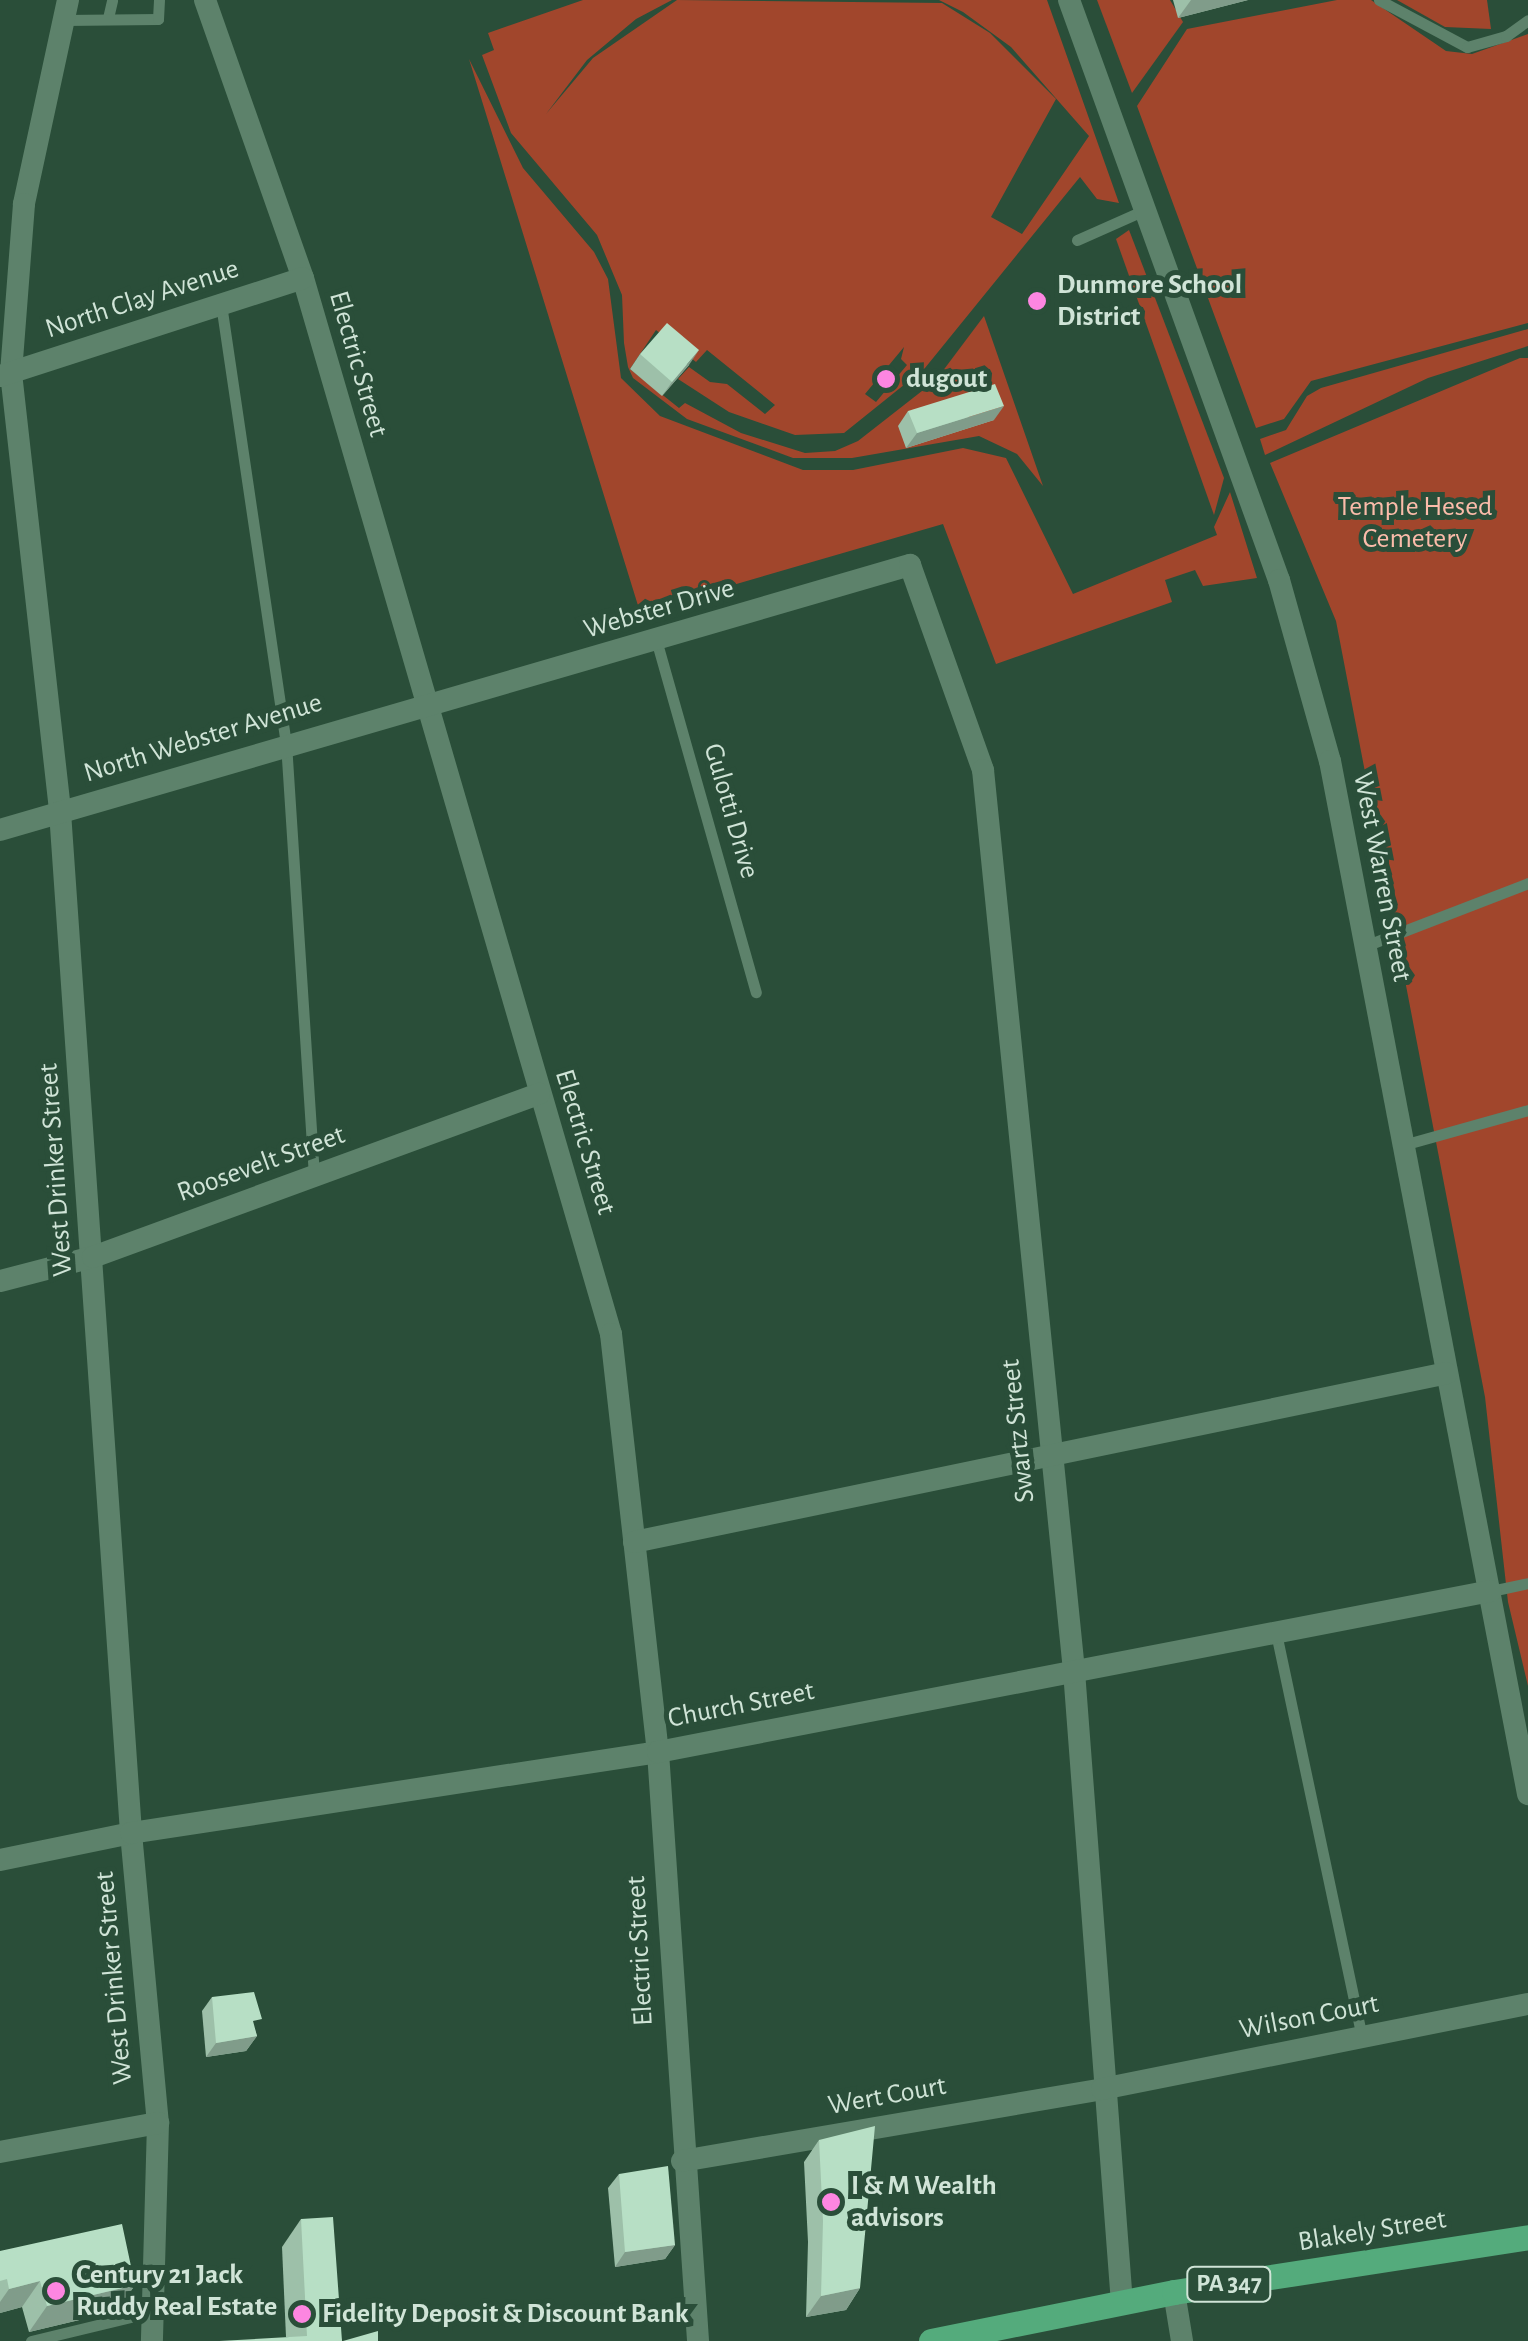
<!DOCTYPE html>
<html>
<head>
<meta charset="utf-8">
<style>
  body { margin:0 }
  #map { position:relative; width:1528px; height:2341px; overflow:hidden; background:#2a4e39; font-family:"Alegreya Sans",sans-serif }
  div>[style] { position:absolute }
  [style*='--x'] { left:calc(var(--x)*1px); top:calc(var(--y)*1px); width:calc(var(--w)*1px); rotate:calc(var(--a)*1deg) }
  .green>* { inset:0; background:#a1462c }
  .service>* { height:11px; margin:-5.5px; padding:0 5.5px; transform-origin:5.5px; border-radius:5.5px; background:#5d826b }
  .minor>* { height:22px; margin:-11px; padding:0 11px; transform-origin:11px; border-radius:11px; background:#5d826b }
  .primary>* { height:25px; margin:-12.5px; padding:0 12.5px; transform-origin:12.5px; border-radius:12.5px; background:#54ab7c }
  .wall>* { inset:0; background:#9dc0a9 }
  .shaded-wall>* { inset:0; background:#809c8a }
  .building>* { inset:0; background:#b7dfc5 }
  .dots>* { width:28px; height:28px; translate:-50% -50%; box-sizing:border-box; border:5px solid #2a4e39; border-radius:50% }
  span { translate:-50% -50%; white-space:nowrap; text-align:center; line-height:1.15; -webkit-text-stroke:10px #2a4e39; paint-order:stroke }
  .shield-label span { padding:2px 8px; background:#2a4e39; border:2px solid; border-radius:8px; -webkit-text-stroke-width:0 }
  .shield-label { font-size:25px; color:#d0e4d7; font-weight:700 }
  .poi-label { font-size:28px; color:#d0e4d7; font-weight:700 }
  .left { translate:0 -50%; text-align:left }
  .street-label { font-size:28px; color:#d0e4d7 }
  .park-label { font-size:28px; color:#fbbcaa }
</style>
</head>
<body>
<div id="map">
  <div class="green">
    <i style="clip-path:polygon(evenodd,583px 0,672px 0,636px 19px,587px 60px,546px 114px,593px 58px,677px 0,942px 3px,990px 33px,1056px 99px,991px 217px,1022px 234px,1089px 136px,1011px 47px,963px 12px,939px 0,1047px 0,1119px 203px,1097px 199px,1080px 177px,925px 368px,844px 433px,795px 435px,729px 412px,678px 379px,689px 367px,710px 382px,727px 384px,765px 414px,775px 405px,707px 350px,696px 362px,656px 330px,630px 369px,679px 408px,685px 403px,741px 433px,805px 453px,835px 451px,858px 441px,936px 380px,984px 316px,1043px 486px,1017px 454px,979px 436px,852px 458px,793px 458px,687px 419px,633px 378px,628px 367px,624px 343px,622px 295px,597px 235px,511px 133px,482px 55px,494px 50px,488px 33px,583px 0,904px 347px,901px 359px,907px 365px,876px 402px,865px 394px,904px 347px)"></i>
    <i style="clip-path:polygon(1097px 0,1170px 0,1183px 22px,1132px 93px)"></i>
    <i style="clip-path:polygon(1337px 0,1371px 0,1446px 51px,1472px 54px,1528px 34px,1528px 323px,1311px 381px,1284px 419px,1256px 428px,1137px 106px,1187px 29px)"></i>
    <i style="clip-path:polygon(1397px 0,1487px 0,1491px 29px,1445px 27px)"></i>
    <i style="clip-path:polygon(469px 59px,523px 168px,594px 252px,608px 279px,621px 378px,660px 416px,803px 470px,853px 470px,963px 448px,1006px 458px,1073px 594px,1217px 535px,1214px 527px,1230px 492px,1257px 578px,1203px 586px,1195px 570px,1165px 580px,1172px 602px,996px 664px,943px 524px,640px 612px)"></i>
    <i style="clip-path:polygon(1129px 230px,1224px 478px,1214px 515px,1116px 239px)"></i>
    <i style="clip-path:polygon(1528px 329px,1528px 346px,1428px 378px,1265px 455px,1260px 439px,1286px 430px,1307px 396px,1321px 388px)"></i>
    <i style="clip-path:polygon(1520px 358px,1528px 358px,1528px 1686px,1508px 1602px,1485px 1397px,1336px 621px,1270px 463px)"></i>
  </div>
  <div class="service">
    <i style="--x:1379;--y:0;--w:100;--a:28.1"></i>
    <i style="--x:1467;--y:47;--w:41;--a:-15.8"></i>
    <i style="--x:1506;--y:36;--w:27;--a:-36"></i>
    <i style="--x:108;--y:18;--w:18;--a:-77"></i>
    <i style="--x:64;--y:20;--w:94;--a:-0.6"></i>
    <i style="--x:158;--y:19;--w:19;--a:-87"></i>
    <i style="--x:1077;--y:240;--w:77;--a:-23.9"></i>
    <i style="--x:221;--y:304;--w:444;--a:81.6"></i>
    <i style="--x:286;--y:743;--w:434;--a:86.3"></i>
    <i style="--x:657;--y:643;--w:363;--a:74.2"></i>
    <i style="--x:1365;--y:946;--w:175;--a:-21.1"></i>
    <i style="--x:1403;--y:1145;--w:130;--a:-15.6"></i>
    <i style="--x:1491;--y:1591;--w:38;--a:-12"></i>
    <i style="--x:1276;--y:1633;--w:414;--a:78"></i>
    <i style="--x:31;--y:2341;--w:123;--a:-13.6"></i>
  </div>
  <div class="minor">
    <i style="--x:68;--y:0;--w:209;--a:102.2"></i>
    <i style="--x:24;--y:204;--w:169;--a:94.4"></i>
    <i style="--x:11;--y:373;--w:442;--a:83.6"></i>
    <i style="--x:60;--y:812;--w:1023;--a:86.02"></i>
    <i style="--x:131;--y:1833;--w:291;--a:84.7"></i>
    <i style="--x:158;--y:2123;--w:218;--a:91.6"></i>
    <i style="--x:205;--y:0;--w:295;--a:70.6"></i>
    <i style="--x:303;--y:278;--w:1100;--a:73.74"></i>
    <i style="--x:611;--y:1334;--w:421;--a:83.6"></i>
    <i style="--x:658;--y:1752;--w:590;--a:86.11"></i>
    <i style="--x:1069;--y:0;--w:617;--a:70.1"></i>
    <i style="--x:1279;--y:580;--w:188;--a:74.3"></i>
    <i style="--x:1330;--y:761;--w:1052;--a:79.15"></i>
    <i style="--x:0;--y:376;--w:318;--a:-17.9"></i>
    <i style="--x:0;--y:830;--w:948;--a:-16.24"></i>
    <i style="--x:910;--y:565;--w:218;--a:70.4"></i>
    <i style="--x:983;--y:770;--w:906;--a:84.23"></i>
    <i style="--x:1074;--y:1671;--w:634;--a:85.66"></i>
    <i style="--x:0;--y:1281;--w:96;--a:-14.5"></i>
    <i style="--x:93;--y:1257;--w:475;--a:-20.1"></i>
    <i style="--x:634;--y:1542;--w:830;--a:-11.74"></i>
    <i style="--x:0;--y:1860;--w:134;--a:-11.6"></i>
    <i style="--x:131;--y:1833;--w:533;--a:-8.74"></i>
    <i style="--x:658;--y:1752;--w:848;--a:-10.94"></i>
    <i style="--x:0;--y:2152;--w:161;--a:-10.4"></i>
    <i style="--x:682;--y:2161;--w:426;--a:-9.7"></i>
    <i style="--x:1102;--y:2089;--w:434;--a:-11.3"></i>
    <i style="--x:1174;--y:2292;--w:50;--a:80.7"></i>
  </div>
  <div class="primary">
    <i style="--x:931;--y:2341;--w:248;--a:-11.4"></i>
    <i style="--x:1174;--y:2292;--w:358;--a:-8.8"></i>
  </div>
  <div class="wall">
    <i style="clip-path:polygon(1173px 0,1248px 0,1178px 18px)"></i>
    <i style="clip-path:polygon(640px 354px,689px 365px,662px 396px,630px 369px)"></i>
    <i style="clip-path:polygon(908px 411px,994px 420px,906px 448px,898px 426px)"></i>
    <i style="clip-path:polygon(212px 1997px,255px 2030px,257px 2036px,246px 2051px,206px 2057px,202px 2011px)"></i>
    <i style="clip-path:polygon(819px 2140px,860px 2288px,846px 2310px,806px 2317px,808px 2242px,804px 2162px)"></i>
    <i style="clip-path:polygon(619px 2174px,675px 2245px,665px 2259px,615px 2267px,608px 2188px)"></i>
    <i style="clip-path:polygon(301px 2219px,342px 2341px,286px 2337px,282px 2247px)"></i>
    <i style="clip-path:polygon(0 2251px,135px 2285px,117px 2311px,29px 2332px,22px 2307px,0 2313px)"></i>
  </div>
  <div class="shaded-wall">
    <i style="clip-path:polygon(1191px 0,1248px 0,1178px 18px)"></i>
    <i style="clip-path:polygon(699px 350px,689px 365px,662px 396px,672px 382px)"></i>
    <i style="clip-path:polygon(1004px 406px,994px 420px,906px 448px,917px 433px)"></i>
    <i style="clip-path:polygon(257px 2036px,246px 2051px,206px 2057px,216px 2043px)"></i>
    <i style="clip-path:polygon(675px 2245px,665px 2259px,615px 2267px,625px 2252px)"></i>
    <i style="clip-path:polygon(40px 2281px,22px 2307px,0 2313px,0 2302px,9px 2289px)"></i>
    <i style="clip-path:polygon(135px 2285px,117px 2311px,29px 2332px,47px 2306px)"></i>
    <i style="clip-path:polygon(860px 2288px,846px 2310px,806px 2317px,821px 2296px)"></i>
  </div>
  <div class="building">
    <i style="clip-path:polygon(667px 323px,699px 350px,672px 382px,640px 354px)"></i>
    <i style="clip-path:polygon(995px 384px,1004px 406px,917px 433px,908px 411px)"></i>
    <i style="clip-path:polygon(254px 1992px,262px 2019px,253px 2021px,257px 2036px,216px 2043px,212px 1997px)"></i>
    <i style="clip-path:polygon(875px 2126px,860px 2288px,821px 2296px,823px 2221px,819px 2140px)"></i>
    <i style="clip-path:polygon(668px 2166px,675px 2245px,625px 2252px,619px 2174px)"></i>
    <i style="clip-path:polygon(333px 2217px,342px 2341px,219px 2341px,307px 2336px,301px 2219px)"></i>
    <i style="clip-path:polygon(122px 2224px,135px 2285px,47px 2306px,40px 2281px,9px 2289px,7px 2279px,0 2281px,0 2251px)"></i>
    <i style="clip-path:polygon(378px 2331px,378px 2341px,343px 2341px)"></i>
  </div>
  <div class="dots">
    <i style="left:1037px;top:301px;background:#fd86e1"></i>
    <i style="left:886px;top:379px;background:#fd86e1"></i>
    <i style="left:831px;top:2202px;background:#fd86e1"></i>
    <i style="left:56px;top:2291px;background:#fd86e1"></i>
    <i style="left:302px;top:2314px;background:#fd86e1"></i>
  </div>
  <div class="shield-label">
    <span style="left:1229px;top:2284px">PA 347</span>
  </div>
  <div class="poi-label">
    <span class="left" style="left:1057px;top:301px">Dunmore School<br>District</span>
    <span class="left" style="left:906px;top:379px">dugout</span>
    <span class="left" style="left:851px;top:2202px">I &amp; M Wealth<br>advisors</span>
    <span class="left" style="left:76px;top:2291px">Century 21 Jack<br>Ruddy Real Estate</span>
    <span class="left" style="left:322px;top:2314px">Fidelity Deposit &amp; Discount Bank</span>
  </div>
  <div class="street-label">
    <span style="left:142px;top:299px;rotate:-18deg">North Clay Avenue</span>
    <span style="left:358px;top:364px;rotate:74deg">Electric Street</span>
    <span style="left:659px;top:609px;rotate:-16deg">Webster Drive</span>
    <span style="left:203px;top:738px;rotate:-17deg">North Webster Avenue</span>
    <span style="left:731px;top:811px;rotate:74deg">Gulotti Drive</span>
    <span style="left:1382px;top:877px;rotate:79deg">West Warren Street</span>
    <span style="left:585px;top:1142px;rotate:73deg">Electric Street</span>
    <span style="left:261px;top:1164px;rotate:-20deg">Roosevelt Street</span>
    <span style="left:56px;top:1170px;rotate:-94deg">West Drinker Street</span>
    <span style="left:1018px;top:1431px;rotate:-96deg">Swartz Street</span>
    <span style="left:741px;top:1705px;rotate:-11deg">Church Street</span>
    <span style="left:640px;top:1951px;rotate:-93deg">Electric Street</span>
    <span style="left:114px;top:1978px;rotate:-95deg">West Drinker Street</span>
    <span style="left:1309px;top:2017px;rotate:-11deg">Wilson Court</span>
    <span style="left:887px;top:2096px;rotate:-10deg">Wert Court</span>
    <span style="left:1372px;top:2231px;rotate:-9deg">Blakely Street</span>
  </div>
  <div class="park-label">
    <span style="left:1415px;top:523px">Temple Hesed<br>Cemetery</span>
  </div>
</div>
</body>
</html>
